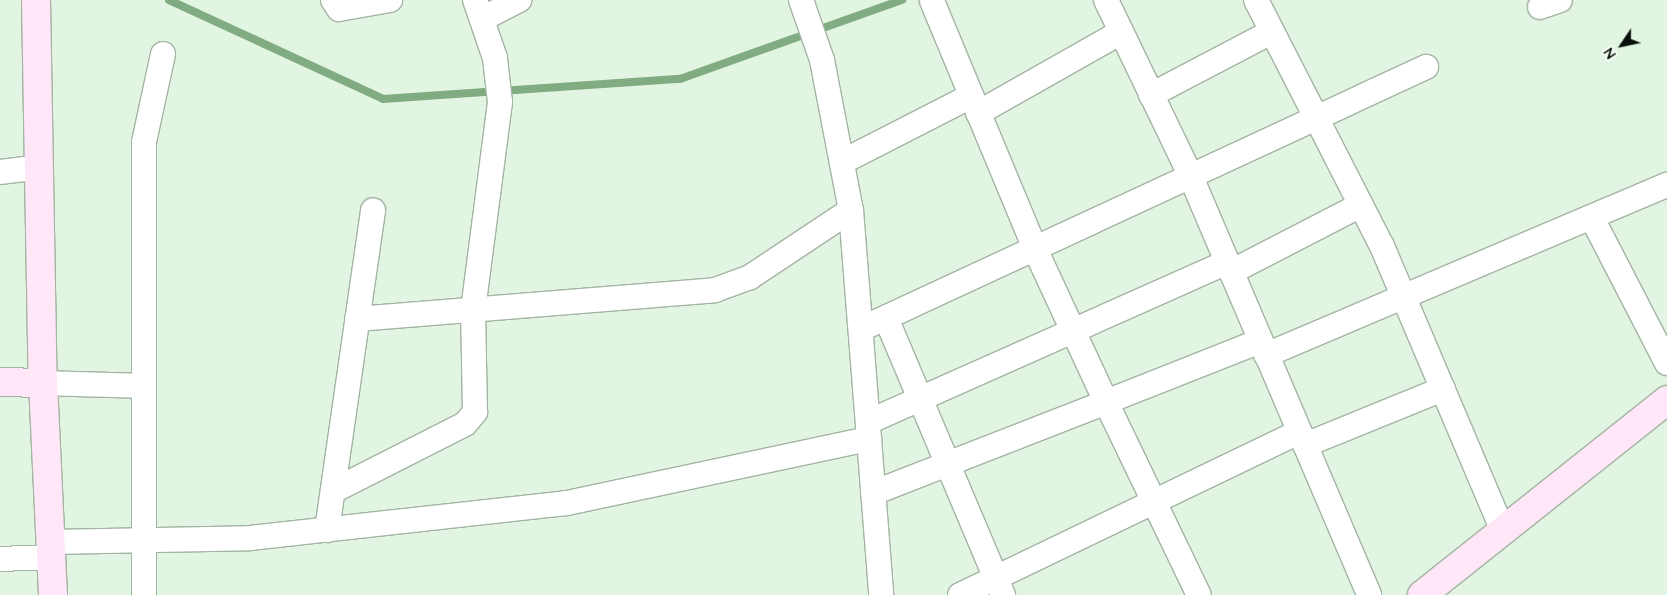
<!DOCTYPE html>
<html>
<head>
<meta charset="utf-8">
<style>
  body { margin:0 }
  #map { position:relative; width:1667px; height:595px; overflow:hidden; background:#e2f4e2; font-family:Quicksand,sans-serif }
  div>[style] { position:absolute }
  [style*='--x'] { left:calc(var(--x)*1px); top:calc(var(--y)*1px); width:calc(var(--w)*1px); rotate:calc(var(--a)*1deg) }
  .stream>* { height:8px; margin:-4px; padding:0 4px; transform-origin:4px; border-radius:4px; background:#81ab81 }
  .roads { filter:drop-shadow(1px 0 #a3b4a3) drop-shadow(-1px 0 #a3b4a3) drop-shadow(0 1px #a3b4a3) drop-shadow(0 -1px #a3b4a3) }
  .street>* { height:24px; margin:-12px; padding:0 12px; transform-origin:12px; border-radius:12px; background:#fff }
  .secondary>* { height:28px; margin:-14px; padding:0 14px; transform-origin:14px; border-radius:14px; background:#ffe7f7 }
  span { translate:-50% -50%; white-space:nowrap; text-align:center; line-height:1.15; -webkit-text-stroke:4px #f4fff4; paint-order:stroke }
  .north { position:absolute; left:1597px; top:20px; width:50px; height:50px; -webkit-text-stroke:4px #f4fff4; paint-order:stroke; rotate:236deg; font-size:14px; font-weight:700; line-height:20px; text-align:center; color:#090f09 }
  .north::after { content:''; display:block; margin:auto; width:18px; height:22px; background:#090f09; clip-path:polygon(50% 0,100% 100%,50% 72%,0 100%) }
</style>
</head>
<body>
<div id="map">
  <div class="stream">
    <i style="--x:169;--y:0;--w:236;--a:24.8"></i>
    <i style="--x:383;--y:99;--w:298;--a:-3.9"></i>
    <i style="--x:680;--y:79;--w:236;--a:-19.6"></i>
  </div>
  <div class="roads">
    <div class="street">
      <i style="--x:333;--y:0;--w:11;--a:56"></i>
      <i style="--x:339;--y:9;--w:52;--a:-10"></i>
      <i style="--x:801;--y:0;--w:64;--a:70.7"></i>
      <i style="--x:822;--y:60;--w:153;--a:79.1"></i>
      <i style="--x:851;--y:210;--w:386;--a:85.5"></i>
      <i style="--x:1106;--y:0;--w:196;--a:64.3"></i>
      <i style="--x:1191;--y:177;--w:454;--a:66.9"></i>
      <i style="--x:1256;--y:0;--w:276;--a:62.9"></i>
      <i style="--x:1382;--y:246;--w:310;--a:67"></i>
      <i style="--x:932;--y:1;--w:271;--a:67.4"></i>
      <i style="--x:1036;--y:251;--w:166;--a:65.1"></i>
      <i style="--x:1106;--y:402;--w:166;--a:-21.6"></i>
      <i style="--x:1540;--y:7;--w:21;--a:-19"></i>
      <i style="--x:482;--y:19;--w:42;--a:-27.2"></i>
      <i style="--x:1151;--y:95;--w:136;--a:-27.7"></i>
      <i style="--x:978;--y:113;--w:164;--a:-29.5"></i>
      <i style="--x:842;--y:162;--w:145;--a:-27.1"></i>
      <i style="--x:0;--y:172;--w:39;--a:-7"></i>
      <i style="--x:1592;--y:218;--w:163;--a:62.7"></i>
      <i style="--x:1231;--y:272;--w:146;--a:-27.3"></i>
      <i style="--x:886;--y:318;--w:301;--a:67.1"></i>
      <i style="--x:357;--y:319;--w:359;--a:-4.6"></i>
      <i style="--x:715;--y:290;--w:37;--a:-20"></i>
      <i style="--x:750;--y:277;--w:121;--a:-33.6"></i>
      <i style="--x:861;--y:329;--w:623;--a:-24.88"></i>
      <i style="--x:1266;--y:355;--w:436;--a:-23"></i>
      <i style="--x:43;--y:383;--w:100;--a:1.7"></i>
      <i style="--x:868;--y:422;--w:393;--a:-24"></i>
      <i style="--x:1305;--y:445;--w:149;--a:-22.1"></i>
      <i style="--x:333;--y:491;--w:148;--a:-26.9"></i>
      <i style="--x:465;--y:424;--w:16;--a:-50"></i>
      <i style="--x:475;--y:412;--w:102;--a:-91.1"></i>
      <i style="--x:473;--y:310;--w:210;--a:-82.6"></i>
      <i style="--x:500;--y:102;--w:44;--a:-96.5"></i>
      <i style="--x:495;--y:58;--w:61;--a:-109"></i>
      <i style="--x:873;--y:493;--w:250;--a:-21.3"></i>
      <i style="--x:1106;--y:402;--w:214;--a:64.3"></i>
      <i style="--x:327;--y:530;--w:323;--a:-81.8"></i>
      <i style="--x:50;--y:542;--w:200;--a:-1.1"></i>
      <i style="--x:250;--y:538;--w:319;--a:-6.3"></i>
      <i style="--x:567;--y:503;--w:309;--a:-12"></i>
      <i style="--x:0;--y:559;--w:51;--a:-2.2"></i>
      <i style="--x:144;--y:595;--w:453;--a:-90"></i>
      <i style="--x:144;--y:142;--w:90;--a:-77.8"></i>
      <i style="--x:960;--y:595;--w:376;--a:-25.7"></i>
    </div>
    <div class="secondary">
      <i style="--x:36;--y:0;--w:383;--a:89"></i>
      <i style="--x:43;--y:383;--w:212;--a:87.3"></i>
      <i style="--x:0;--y:382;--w:43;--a:1.3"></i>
      <i style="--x:1422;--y:595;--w:313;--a:-38.5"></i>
    </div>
  </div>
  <div class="north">N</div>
</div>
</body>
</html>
